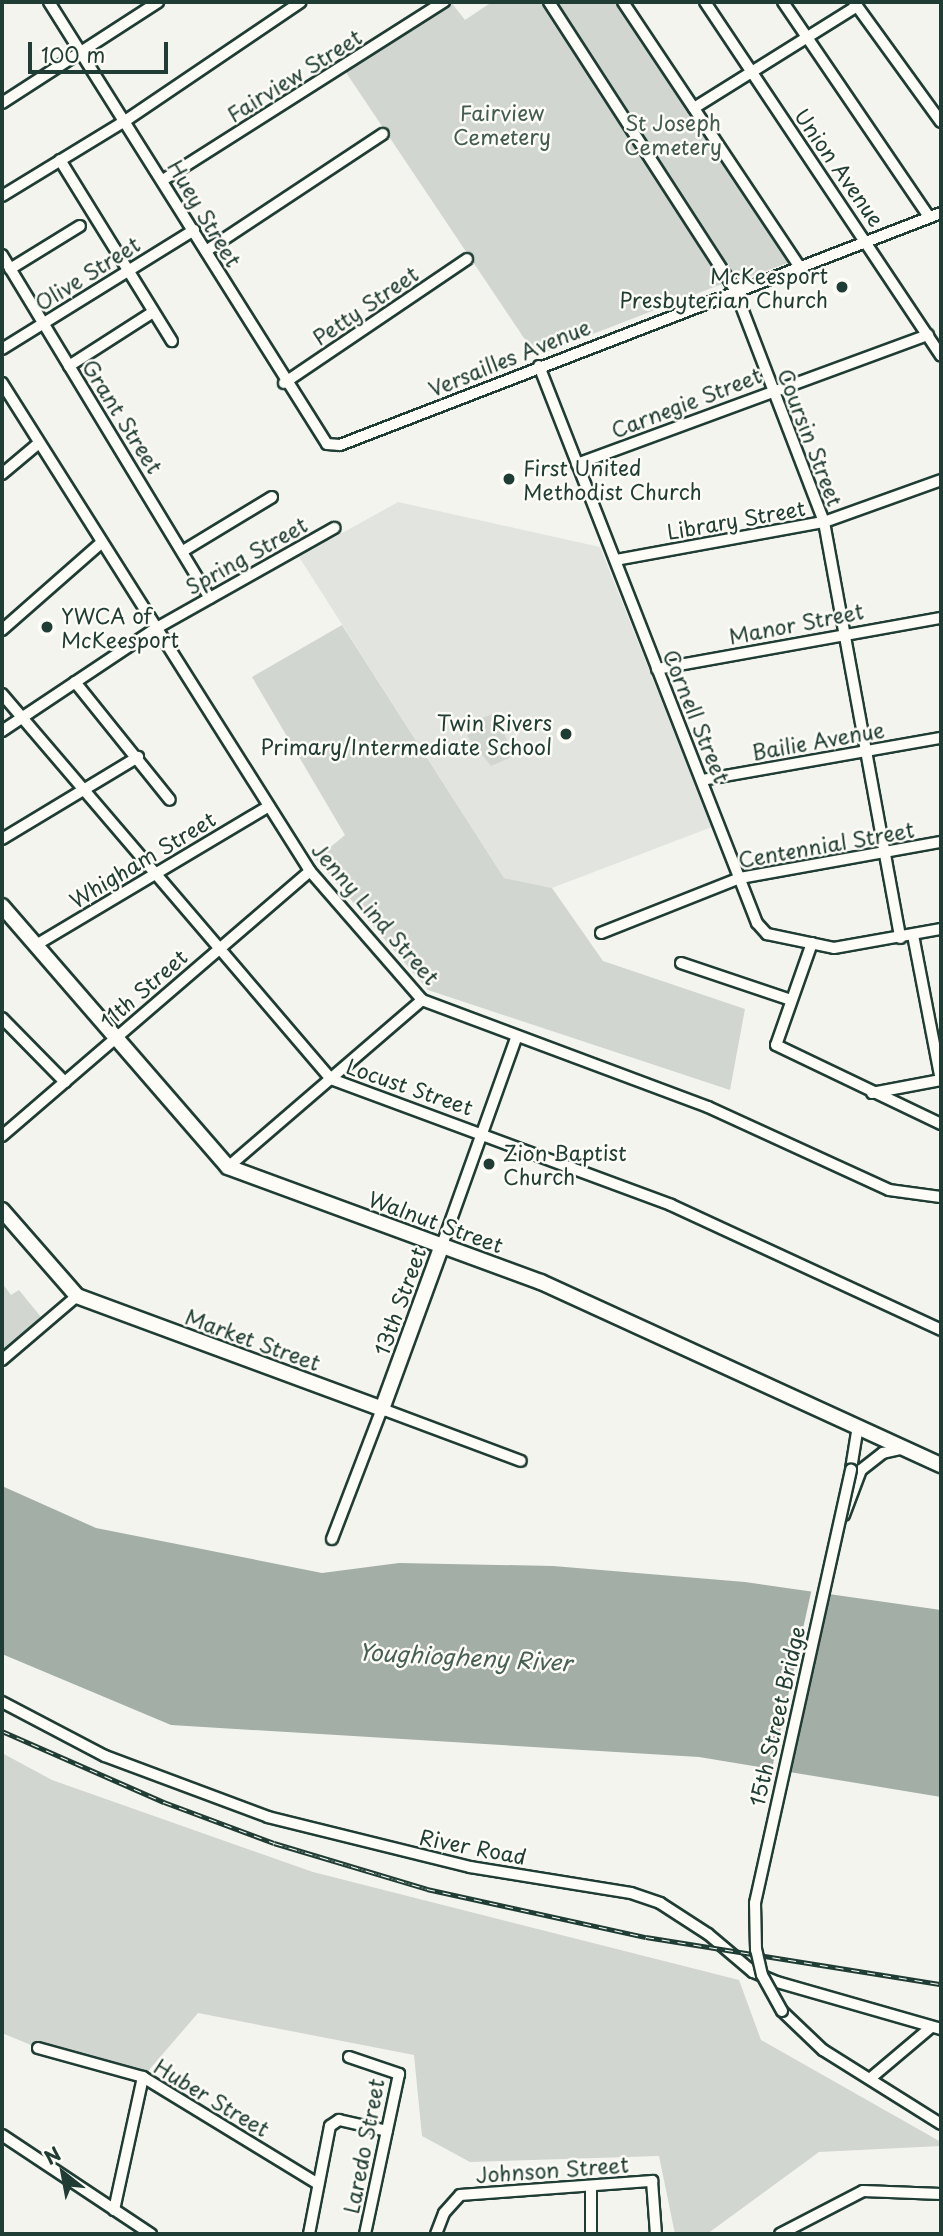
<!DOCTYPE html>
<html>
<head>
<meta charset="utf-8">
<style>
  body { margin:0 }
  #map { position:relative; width:943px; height:2236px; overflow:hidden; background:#f4f4ef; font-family:"Playpen Sans",sans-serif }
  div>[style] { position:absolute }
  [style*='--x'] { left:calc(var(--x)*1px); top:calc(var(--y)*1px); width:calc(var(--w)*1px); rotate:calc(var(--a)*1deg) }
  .built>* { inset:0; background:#e2e5df }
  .green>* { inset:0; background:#d1d6d1 }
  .water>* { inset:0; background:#a3aea7 }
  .pier>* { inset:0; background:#f4f4ef }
  .roads { filter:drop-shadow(2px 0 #1f3d34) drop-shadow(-2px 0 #1f3d34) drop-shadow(0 2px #1f3d34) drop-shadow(0 -2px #1f3d34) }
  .minor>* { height:10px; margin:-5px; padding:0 5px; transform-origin:5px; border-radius:5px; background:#fdfcf7 }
  .major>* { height:14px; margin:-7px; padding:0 7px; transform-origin:7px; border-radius:7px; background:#fdfcf7 }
  .rail>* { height:5px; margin-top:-2.5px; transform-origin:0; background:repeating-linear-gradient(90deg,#fdfcf7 0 8px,#1f3d34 0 16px); box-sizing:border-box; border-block:2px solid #1f3d34 }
  .bridges { filter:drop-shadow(2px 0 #1f3d34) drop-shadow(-2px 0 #1f3d34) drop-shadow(0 2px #1f3d34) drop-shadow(0 -2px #1f3d34) }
  .minor-bridge>* { height:10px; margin:-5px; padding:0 5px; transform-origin:5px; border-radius:5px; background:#fdfcf7 }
  .dots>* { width:19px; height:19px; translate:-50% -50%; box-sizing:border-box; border:4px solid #fdfcf7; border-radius:50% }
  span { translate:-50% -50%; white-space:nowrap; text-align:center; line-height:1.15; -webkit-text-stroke:5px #fdfcf7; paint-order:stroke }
  .street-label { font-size:21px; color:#1f3d34 }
  .park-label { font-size:21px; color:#435c53 }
  .poi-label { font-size:21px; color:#1f3d34 }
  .right { translate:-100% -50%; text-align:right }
  .left { translate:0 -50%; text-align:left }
  .water-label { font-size:23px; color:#475f56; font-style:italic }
  .frame { position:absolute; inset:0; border:4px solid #1f3d34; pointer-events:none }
  .north { position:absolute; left:28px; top:2138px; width:70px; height:70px; -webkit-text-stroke:5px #fdfcf7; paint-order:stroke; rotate:329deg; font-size:19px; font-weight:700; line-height:28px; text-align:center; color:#1f3d34 }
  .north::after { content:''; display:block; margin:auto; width:24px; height:32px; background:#1f3d34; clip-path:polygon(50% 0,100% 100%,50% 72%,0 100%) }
  .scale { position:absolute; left:28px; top:42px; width:140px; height:32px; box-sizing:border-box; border:4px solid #1f3d34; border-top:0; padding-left:9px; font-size:21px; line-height:24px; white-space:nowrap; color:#1f3d34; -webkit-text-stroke:5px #fdfcf7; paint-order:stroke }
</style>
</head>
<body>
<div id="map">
  <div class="built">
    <i style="clip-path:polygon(398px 502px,600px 547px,712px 827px,552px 888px,504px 878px,299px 557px)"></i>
  </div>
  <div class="green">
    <i style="clip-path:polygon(451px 2px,465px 20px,492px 2px,544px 2px,722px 284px,536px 356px,345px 71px)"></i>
    <i style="clip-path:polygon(557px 2px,617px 2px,788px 263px,737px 281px)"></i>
    <i style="clip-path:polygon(342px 625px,504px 878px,552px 888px,603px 961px,745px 1009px,730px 1090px,428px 990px,316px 859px,345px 835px,252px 677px)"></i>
    <i style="clip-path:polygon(495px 713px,514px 756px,491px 766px,468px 737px,467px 724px)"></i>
    <i style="clip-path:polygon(2px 1283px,11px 1295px,19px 1290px,41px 1317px,2px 1352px)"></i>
    <i style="clip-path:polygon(2px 1753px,52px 1780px,313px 1872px,739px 1980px,761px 2040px,941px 2142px,941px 2146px,819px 2152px,707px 2234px,675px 2234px,659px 2156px,470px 2162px,422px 2136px,414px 2055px,198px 2013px,143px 2077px,38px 2048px,2px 2033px)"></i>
  </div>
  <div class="water">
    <i style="clip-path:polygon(2px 1486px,96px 1528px,322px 1573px,399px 1563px,553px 1566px,745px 1582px,941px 1610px,941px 1797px,699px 1757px,171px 1725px,2px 1654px)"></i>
  </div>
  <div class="pier">
    <i style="clip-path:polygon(812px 1588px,831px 1591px,790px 1777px,771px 1773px)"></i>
  </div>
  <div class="roads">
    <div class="minor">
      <i style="--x:49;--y:2;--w:522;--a:57.83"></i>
      <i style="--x:327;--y:444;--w:13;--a:4"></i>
      <i style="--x:340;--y:445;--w:644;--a:-21.11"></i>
      <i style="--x:549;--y:2;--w:343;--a:57.1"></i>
      <i style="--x:735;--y:290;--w:248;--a:69"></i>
      <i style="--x:824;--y:522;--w:423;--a:79.6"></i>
      <i style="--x:623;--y:2;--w:317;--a:56.3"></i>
      <i style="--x:705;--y:2;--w:425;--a:56.3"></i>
      <i style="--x:783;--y:2;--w:260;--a:55.8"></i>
      <i style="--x:854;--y:2;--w:148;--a:54.1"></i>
      <i style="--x:2;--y:103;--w:186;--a:-32.9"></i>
      <i style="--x:694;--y:108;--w:192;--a:-32"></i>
      <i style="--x:60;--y:160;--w:213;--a:58.3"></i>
      <i style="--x:163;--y:180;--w:333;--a:-32.4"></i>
      <i style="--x:2;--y:196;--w:144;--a:-31.4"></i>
      <i style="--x:125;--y:121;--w:212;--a:-34.1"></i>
      <i style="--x:206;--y:251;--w:212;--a:-33.5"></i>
      <i style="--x:2;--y:255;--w:401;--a:58.8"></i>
      <i style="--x:10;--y:269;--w:82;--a:-31.6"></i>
      <i style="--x:2;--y:349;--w:226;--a:-31.8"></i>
      <i style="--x:69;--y:366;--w:100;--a:-32.7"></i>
      <i style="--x:539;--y:366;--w:598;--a:68.63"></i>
      <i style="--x:757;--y:923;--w:15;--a:48"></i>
      <i style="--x:767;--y:934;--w:68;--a:11.8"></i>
      <i style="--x:834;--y:948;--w:109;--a:-10.1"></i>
      <i style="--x:2;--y:383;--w:577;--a:57.74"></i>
      <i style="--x:310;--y:871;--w:171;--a:49"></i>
      <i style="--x:422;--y:1000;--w:305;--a:20.5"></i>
      <i style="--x:708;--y:1107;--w:199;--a:24.6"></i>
      <i style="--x:889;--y:1190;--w:52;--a:7.7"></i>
      <i style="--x:284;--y:383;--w:221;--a:-34.1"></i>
      <i style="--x:577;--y:464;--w:374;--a:-20.2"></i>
      <i style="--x:2;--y:474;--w:48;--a:-40"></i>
      <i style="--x:183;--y:551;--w:104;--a:-31.2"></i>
      <i style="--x:616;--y:560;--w:211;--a:-10.4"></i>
      <i style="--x:824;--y:522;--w:124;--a:-19.7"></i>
      <i style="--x:2;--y:630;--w:132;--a:-41.3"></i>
      <i style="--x:657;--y:669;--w:289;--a:-10.2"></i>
      <i style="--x:75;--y:682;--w:151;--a:51.2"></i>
      <i style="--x:2;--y:694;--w:506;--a:49.48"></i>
      <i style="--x:331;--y:1079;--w:363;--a:20.3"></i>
      <i style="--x:671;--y:1205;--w:298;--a:24.8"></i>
      <i style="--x:2;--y:731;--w:184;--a:-33.7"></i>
      <i style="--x:155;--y:629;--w:206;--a:-29.4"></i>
      <i style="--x:702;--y:780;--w:243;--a:-10"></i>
      <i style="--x:2;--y:839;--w:159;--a:-31.1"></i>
      <i style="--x:601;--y:933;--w:149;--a:-21.6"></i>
      <i style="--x:740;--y:878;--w:204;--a:-10.2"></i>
      <i style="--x:913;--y:935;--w:148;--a:79.1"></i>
      <i style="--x:812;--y:943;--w:108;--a:109.4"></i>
      <i style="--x:776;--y:1045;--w:183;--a:25.6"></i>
      <i style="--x:36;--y:945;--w:271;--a:-30.8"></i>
      <i style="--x:681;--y:963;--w:116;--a:18.6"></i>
      <i style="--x:2;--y:1018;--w:90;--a:45.5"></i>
      <i style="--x:872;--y:1093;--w:70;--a:-10.7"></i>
      <i style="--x:2;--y:1136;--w:406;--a:-40.7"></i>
      <i style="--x:228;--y:1167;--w:256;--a:-40.7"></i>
      <i style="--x:442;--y:1245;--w:222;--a:-70.3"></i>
      <i style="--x:2;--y:1360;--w:99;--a:-40.5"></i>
      <i style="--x:851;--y:1469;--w:44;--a:-80.8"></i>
      <i style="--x:844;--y:1515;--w:48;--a:-69.3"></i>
      <i style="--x:861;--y:1470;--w:28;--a:-38"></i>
      <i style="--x:883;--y:1453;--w:23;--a:-13"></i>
      <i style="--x:332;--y:1539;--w:139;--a:-69"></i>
      <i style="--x:382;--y:1409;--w:148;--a:20.5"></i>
      <i style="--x:2;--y:1702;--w:116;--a:27.7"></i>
      <i style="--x:105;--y:1756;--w:174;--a:20.5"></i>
      <i style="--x:268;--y:1817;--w:208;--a:13.9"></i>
      <i style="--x:470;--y:1867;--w:163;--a:9.2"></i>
      <i style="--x:631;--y:1893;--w:31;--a:19"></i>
      <i style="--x:660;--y:1903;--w:57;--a:32.9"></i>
      <i style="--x:708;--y:1934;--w:59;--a:40.2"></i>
      <i style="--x:753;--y:1972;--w:26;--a:23"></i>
      <i style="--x:777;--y:1982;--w:171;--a:16"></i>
      <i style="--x:782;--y:2011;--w:57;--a:43.6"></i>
      <i style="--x:823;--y:2050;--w:139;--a:32.1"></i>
      <i style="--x:38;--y:2048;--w:109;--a:15.4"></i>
      <i style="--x:143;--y:2077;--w:205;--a:31.4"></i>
      <i style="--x:349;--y:2057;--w:53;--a:18.8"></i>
      <i style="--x:399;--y:2074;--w:164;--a:102"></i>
      <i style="--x:872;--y:2077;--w:76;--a:-40.2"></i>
      <i style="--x:2;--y:2135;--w:179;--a:33.6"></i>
      <i style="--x:591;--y:2186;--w:48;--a:90"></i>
      <i style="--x:114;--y:2210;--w:136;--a:-77.7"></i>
      <i style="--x:309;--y:2234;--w:110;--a:-79"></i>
      <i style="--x:330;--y:2126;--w:11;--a:-34"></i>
      <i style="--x:339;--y:2120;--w:49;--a:12.9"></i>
      <i style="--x:436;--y:2234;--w:22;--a:-69"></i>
      <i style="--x:444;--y:2213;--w:24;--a:-48"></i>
      <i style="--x:460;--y:2195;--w:193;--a:-4.2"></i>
      <i style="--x:652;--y:2181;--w:53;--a:85.7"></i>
      <i style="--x:780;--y:2234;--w:93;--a:-27.4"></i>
      <i style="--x:863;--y:2191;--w:78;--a:2.2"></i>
    </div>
    <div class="major">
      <i style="--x:2;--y:906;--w:345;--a:49.1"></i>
      <i style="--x:228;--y:1167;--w:333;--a:20.2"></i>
      <i style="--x:541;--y:1282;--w:440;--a:24.6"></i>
      <i style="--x:2;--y:1210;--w:114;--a:48.9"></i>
      <i style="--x:77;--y:1296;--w:325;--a:20.3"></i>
      <i style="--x:382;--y:1409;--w:175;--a:-69.9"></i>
    </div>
  </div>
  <div class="rail">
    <i style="--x:2;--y:1731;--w:177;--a:23.7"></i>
    <i style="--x:164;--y:1802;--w:117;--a:20.4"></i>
    <i style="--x:274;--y:1843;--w:160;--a:16.7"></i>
    <i style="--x:427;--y:1889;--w:224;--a:12.4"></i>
    <i style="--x:646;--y:1937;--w:299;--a:9.1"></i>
  </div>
  <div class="bridges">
    <div class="minor-bridge">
      <i style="--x:782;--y:2011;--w:41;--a:-119.1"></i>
      <i style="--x:762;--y:1975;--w:26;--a:-103"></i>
      <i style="--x:756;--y:1950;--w:47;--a:-91.2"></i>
      <i style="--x:755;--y:1903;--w:444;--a:-77.5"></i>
    </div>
  </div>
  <div class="dots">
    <i style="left:842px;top:287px;background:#1f3d34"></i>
    <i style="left:509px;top:479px;background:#1f3d34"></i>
    <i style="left:47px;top:627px;background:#1f3d34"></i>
    <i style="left:566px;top:734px;background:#1f3d34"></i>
    <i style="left:489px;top:1164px;background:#1f3d34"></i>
  </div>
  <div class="street-label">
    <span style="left:294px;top:75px;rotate:-32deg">Fairview Street</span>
    <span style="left:840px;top:167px;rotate:55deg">Union Avenue</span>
    <span style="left:205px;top:213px;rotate:59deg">Huey Street</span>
    <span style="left:87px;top:273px;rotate:-32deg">Olive Street</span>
    <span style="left:365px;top:305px;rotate:-34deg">Petty Street</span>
    <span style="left:509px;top:357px;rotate:-22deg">Versailles Avenue</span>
    <span style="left:686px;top:402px;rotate:-21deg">Carnegie Street</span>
    <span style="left:123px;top:416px;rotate:58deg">Grant Street</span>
    <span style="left:811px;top:437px;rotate:69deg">Coursin Street</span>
    <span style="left:736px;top:519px;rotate:-10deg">Library Street</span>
    <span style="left:246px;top:555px;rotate:-29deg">Spring Street</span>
    <span style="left:796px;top:623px;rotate:-11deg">Manor Street</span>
    <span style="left:697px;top:716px;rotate:68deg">Cornell Street</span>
    <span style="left:818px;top:740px;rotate:-10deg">Bailie Avenue</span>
    <span style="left:826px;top:844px;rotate:-10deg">Centennial Street</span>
    <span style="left:142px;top:859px;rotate:-31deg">Whigham Street</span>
    <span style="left:376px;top:913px;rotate:49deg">Jenny Lind Street</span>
    <span style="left:143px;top:988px;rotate:-41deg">11th Street</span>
    <span style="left:410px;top:1086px;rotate:19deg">Locust Street</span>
    <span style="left:436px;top:1221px;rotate:20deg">Walnut Street</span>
    <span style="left:399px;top:1301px;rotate:-70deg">13th Street</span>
    <span style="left:253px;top:1339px;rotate:20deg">Market Street</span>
    <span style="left:776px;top:1716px;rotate:-77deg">15th Street Bridge</span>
    <span style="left:473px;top:1846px;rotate:11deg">River Road</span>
    <span style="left:212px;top:2097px;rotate:31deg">Huber Street</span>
    <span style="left:363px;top:2146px;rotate:-79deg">Laredo Street</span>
    <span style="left:552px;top:2169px;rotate:-4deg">Johnson Street</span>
  </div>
  <div class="park-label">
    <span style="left:502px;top:124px">Fairview<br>Cemetery</span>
    <span style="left:673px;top:134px">St Joseph<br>Cemetery</span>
  </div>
  <div class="poi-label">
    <span class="right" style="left:828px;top:287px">McKeesport<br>Presbyterian Church</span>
    <span class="left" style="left:523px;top:479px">First United<br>Methodist Church</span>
    <span class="left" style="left:61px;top:627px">YWCA of<br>McKeesport</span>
    <span class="right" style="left:552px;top:734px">Twin Rivers<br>Primary/Intermediate School</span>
    <span class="left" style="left:503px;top:1164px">Zion Baptist<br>Church</span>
  </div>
  <div class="water-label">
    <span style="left:465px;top:1657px;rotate:3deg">Youghiogheny River</span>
  </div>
  <div class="frame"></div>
  <div class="north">N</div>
  <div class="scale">100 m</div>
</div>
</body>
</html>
